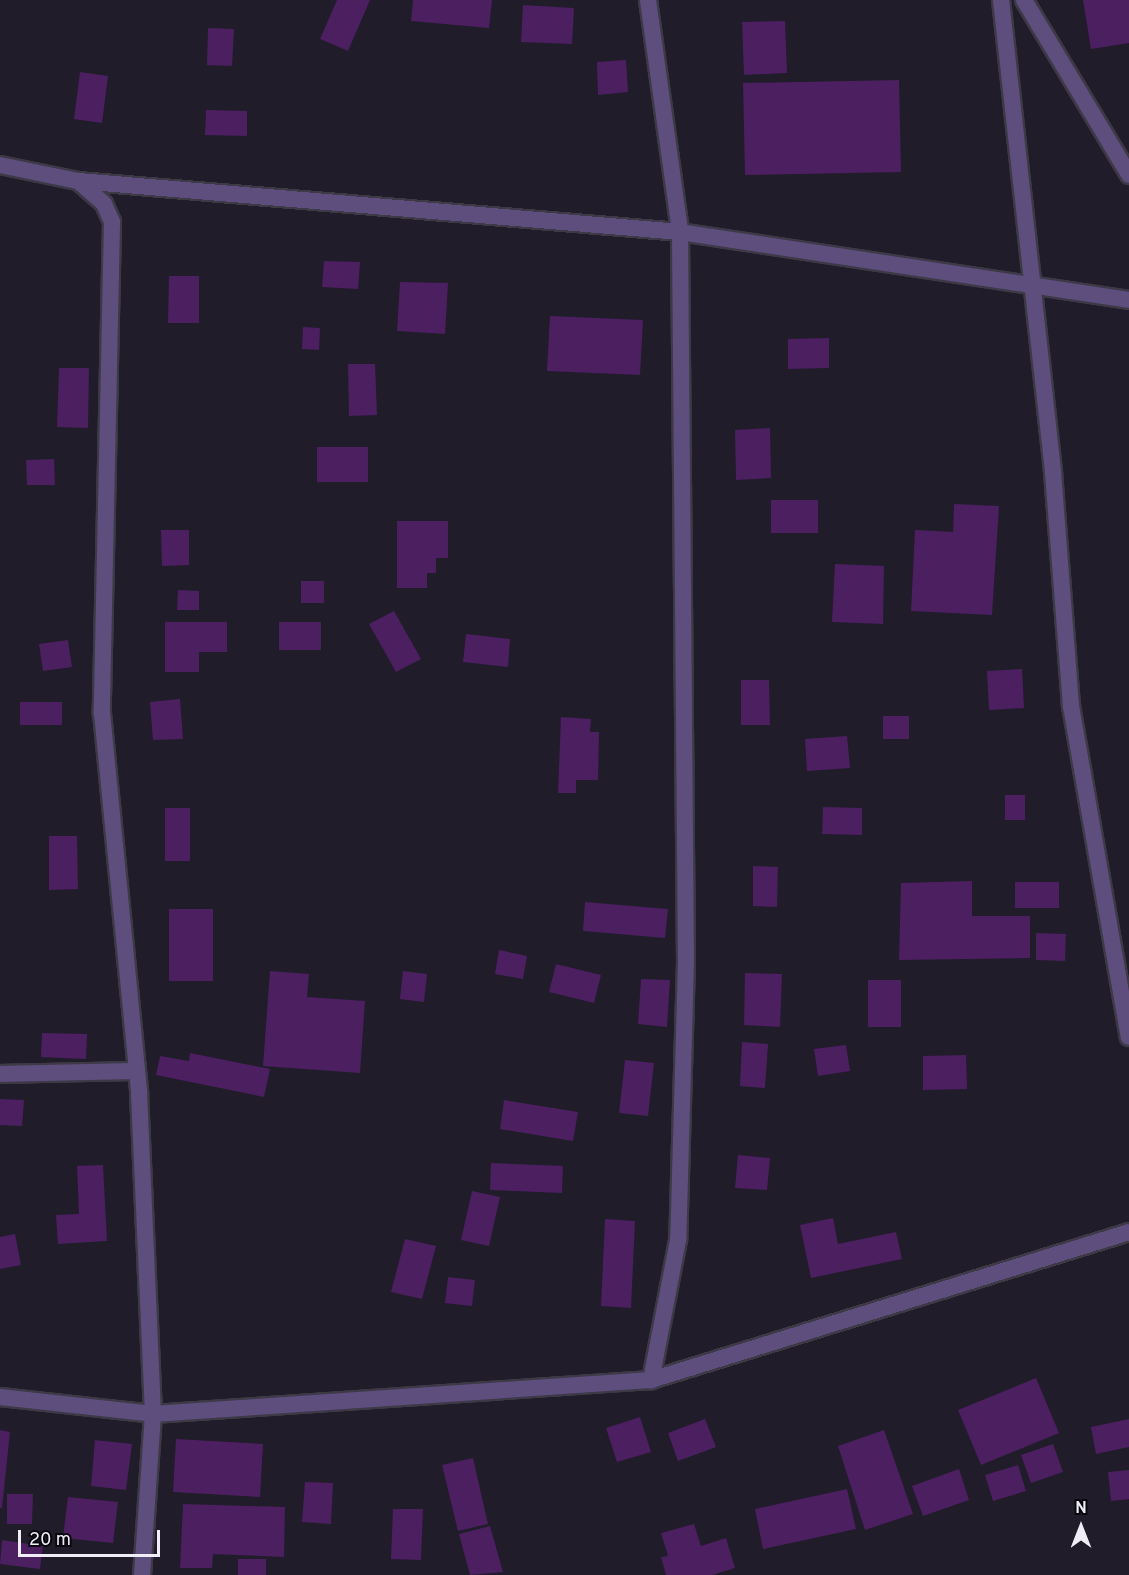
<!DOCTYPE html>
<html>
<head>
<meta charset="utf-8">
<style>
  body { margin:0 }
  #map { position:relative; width:1129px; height:1575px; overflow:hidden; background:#201c2a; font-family:Overpass,sans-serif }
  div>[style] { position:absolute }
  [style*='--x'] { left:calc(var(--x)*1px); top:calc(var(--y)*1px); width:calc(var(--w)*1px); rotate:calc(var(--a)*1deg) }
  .building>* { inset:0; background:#4b1f60 }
  .roads { filter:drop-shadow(2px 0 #3d3947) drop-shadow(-2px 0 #3d3947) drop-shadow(0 2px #3d3947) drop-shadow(0 -2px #3d3947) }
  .minor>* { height:16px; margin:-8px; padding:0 8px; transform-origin:8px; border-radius:8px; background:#5e4e7e }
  span { translate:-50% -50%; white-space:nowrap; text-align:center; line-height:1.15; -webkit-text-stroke:4.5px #09080e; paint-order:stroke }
  .north { position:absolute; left:1051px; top:1497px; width:60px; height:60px; -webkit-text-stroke:4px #09080e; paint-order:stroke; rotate:0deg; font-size:16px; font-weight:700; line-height:24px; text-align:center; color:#f0edf8 }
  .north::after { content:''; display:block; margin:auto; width:21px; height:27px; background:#f0edf8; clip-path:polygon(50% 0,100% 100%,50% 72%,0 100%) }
  .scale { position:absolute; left:18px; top:1530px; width:142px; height:27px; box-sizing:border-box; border:3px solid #f0edf8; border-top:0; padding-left:8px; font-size:18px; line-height:21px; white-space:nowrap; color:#f0edf8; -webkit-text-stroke:4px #09080e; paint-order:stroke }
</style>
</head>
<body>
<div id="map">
  <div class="building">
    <i style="clip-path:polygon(337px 0,370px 0,348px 51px,320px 39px)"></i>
    <i style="clip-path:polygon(413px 0,492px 0,489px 28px,411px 21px)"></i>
    <i style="clip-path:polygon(1083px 0,1129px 0,1129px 43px,1091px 49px)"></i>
    <i style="clip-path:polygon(523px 5px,574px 8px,572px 44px,521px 42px)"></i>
    <i style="clip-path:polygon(785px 21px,787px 73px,744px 75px,742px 22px)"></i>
    <i style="clip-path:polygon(208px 28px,234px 29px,232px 66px,207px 65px)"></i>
    <i style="clip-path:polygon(626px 60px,628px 92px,598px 95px,597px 62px)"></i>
    <i style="clip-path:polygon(80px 72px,108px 76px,102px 123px,74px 119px)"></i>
    <i style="clip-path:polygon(899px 80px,901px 172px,745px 175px,743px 83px)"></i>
    <i style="clip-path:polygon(206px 110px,247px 111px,247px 136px,205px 135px)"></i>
    <i style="clip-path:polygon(324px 261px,360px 262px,358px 289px,322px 287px)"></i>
    <i style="clip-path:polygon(169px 276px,199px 276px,199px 323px,168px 323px)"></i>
    <i style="clip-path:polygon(400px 282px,448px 283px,445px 334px,397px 331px)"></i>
    <i style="clip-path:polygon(550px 316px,643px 320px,640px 375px,547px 371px)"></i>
    <i style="clip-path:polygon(303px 327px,320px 328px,319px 350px,302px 349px)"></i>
    <i style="clip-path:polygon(829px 338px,829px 368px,788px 369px,788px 339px)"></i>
    <i style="clip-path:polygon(348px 364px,375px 364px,377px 415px,349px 416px)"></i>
    <i style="clip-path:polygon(59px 368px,89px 368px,88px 428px,57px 427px)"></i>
    <i style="clip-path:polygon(770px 428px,771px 478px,736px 480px,735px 430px)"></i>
    <i style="clip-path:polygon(317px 447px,368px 447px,368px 482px,317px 482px)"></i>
    <i style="clip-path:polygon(54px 459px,55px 485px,27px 485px,26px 460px)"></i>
    <i style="clip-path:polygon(771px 500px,818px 500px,818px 533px,771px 533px)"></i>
    <i style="clip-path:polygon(954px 504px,999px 506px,992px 615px,911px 611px,915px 530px,953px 532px)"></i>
    <i style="clip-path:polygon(397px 521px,448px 521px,448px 558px,436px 558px,436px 573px,427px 573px,427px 588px,397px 588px)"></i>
    <i style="clip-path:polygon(161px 530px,189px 530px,189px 565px,162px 566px)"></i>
    <i style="clip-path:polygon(835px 564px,884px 566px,883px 624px,832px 622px)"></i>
    <i style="clip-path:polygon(301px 581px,324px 581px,324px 603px,301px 603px)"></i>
    <i style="clip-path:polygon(178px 590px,199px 591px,199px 610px,177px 610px)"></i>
    <i style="clip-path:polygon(394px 611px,421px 659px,396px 672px,369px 624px)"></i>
    <i style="clip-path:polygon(165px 622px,227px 622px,227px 652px,199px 652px,199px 672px,165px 672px)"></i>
    <i style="clip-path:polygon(279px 622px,321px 622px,321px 650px,279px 650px)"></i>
    <i style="clip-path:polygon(466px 634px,510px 639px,508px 667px,463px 662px)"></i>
    <i style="clip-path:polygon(68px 640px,72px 667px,43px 671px,39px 644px)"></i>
    <i style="clip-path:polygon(1022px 669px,1024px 708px,989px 710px,987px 671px)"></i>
    <i style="clip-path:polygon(741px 680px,769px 680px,770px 725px,741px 725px)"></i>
    <i style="clip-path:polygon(180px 699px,183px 739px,153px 740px,150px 702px)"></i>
    <i style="clip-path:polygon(20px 702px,62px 702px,62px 725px,20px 725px)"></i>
    <i style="clip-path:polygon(883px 716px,909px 716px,909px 739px,883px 739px)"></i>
    <i style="clip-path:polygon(561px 717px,591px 719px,590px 732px,599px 732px,598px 780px,576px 780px,576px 793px,558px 793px)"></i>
    <i style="clip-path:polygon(847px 736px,850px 768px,807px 771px,805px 739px)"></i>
    <i style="clip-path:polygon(1005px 795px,1025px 795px,1025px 820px,1005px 820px)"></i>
    <i style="clip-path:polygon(823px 807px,862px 808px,862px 835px,822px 834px)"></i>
    <i style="clip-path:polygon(165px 808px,190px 808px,190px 861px,165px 861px)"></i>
    <i style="clip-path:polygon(49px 836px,77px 836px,78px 889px,49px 890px)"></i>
    <i style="clip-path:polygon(753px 866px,778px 867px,777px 907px,753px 906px)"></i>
    <i style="clip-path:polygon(972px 881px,972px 916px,1030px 916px,1030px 958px,899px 960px,901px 883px)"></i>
    <i style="clip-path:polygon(1015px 882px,1059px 882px,1059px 908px,1015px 908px)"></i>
    <i style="clip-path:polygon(585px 902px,668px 909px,665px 938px,583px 931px)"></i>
    <i style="clip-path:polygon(169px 909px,213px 909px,213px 981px,169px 981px)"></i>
    <i style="clip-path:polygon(1036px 933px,1066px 934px,1065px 961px,1036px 960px)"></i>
    <i style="clip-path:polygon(499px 950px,527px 956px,523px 979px,495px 974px)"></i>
    <i style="clip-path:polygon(556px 964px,601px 975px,594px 1003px,549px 992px)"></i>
    <i style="clip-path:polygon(270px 971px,309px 974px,307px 997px,365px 1001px,360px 1073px,263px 1066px)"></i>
    <i style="clip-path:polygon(403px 971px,427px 974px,424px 1002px,400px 999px)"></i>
    <i style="clip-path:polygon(745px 973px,782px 974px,780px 1027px,744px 1025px)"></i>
    <i style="clip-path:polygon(641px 979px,670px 980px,667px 1027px,638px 1024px)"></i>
    <i style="clip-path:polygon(868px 980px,901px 980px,901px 1027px,868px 1027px)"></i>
    <i style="clip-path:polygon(42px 1033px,87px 1034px,86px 1059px,41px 1057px)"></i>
    <i style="clip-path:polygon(742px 1042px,768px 1044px,765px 1088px,740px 1086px)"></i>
    <i style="clip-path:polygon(846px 1045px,850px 1071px,818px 1076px,814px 1049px)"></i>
    <i style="clip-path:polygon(190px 1053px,270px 1069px,264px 1097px,156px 1075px,160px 1056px,189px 1061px)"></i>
    <i style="clip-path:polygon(966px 1055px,967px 1089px,923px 1090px,923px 1056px)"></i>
    <i style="clip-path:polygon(625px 1060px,654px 1063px,648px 1116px,619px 1113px)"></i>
    <i style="clip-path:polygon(0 1099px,24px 1100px,22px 1126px,0 1125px)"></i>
    <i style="clip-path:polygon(504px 1100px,578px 1112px,573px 1141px,500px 1129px)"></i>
    <i style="clip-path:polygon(738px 1155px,770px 1158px,767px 1190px,735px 1188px)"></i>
    <i style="clip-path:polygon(491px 1163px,563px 1166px,562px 1193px,490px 1190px)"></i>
    <i style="clip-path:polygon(103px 1165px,107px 1241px,58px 1244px,56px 1215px,79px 1214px,77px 1166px)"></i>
    <i style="clip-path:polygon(472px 1191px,500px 1197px,489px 1246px,461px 1240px)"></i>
    <i style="clip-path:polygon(833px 1218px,838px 1244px,896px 1232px,902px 1259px,811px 1278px,800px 1225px)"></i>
    <i style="clip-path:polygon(605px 1219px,635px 1221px,631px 1308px,601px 1306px)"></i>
    <i style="clip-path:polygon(15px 1234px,21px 1265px,0 1269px,0 1237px)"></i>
    <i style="clip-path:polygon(405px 1239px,436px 1246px,422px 1299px,391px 1292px)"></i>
    <i style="clip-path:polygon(448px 1277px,475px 1280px,472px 1306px,445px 1303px)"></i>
    <i style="clip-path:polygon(1036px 1378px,1059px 1433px,981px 1465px,958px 1410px)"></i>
    <i style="clip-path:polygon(640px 1417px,651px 1452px,617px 1462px,606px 1428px)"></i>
    <i style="clip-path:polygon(705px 1419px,716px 1447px,678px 1461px,668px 1433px)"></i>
    <i style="clip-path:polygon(1129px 1419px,1129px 1447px,1096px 1454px,1091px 1427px)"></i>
    <i style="clip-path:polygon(0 1430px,10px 1432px,2px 1508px,0 1508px)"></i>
    <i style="clip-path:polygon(884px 1430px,913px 1514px,865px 1530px,838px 1446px)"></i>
    <i style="clip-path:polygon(176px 1439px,263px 1444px,260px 1497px,173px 1492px)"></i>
    <i style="clip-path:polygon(95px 1440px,132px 1444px,126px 1490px,91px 1486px)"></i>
    <i style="clip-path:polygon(1053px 1444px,1063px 1472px,1031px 1483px,1021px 1455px)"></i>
    <i style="clip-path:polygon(473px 1458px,488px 1524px,458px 1531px,442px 1465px)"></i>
    <i style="clip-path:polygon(1018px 1465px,1026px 1491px,993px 1501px,985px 1475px)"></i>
    <i style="clip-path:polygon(959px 1469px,969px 1500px,923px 1516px,912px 1486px)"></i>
    <i style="clip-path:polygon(1129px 1470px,1129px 1499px,1111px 1501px,1108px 1472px)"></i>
    <i style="clip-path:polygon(305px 1482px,333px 1483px,331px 1524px,302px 1522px)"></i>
    <i style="clip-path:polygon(847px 1489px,856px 1529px,763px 1549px,755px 1509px)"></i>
    <i style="clip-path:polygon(7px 1494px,33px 1494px,32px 1524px,7px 1524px)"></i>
    <i style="clip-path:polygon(68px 1497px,118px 1502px,113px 1543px,63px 1538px)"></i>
    <i style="clip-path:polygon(183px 1504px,285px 1507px,284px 1557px,213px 1554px,212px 1568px,180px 1568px)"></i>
    <i style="clip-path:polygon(393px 1509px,423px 1509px,421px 1560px,391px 1559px)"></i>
    <i style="clip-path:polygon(694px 1524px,701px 1546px,726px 1538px,735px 1568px,712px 1575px,666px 1575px,661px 1557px,668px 1556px,661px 1533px)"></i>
    <i style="clip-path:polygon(490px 1526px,503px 1572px,470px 1575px,459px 1534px)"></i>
    <i style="clip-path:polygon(2px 1540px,43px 1546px,40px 1569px,0 1564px)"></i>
    <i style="clip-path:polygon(238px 1559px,266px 1559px,266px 1575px,238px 1575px)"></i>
  </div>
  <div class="roads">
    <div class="minor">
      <i style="--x:648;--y:0;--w:234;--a:82.1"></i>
      <i style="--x:680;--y:232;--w:730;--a:89.53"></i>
      <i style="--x:686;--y:962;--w:278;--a:91.6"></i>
      <i style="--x:678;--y:1240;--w:143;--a:100.9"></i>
      <i style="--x:1001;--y:0;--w:475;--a:83.7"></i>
      <i style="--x:1053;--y:472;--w:235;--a:85.6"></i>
      <i style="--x:1071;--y:706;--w:336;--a:80.1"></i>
      <i style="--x:1024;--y:0;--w:204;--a:59"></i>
      <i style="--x:0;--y:165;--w:80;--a:11.6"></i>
      <i style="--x:78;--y:181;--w:35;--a:41"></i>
      <i style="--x:104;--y:204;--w:20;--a:66"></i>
      <i style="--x:112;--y:222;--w:491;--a:91.2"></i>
      <i style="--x:102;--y:713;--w:382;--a:84.4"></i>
      <i style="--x:139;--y:1093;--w:321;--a:87.5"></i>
      <i style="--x:153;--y:1414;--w:161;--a:93.9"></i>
      <i style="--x:79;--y:181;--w:603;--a:4.85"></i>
      <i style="--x:680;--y:232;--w:454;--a:8.6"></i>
      <i style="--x:0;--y:1074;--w:137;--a:-1.3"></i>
      <i style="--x:0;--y:1397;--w:154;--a:6.3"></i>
      <i style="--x:153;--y:1414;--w:499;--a:-3.9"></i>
      <i style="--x:651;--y:1380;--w:500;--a:-17.2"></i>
    </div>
  </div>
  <div class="north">N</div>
  <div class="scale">20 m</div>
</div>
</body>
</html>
